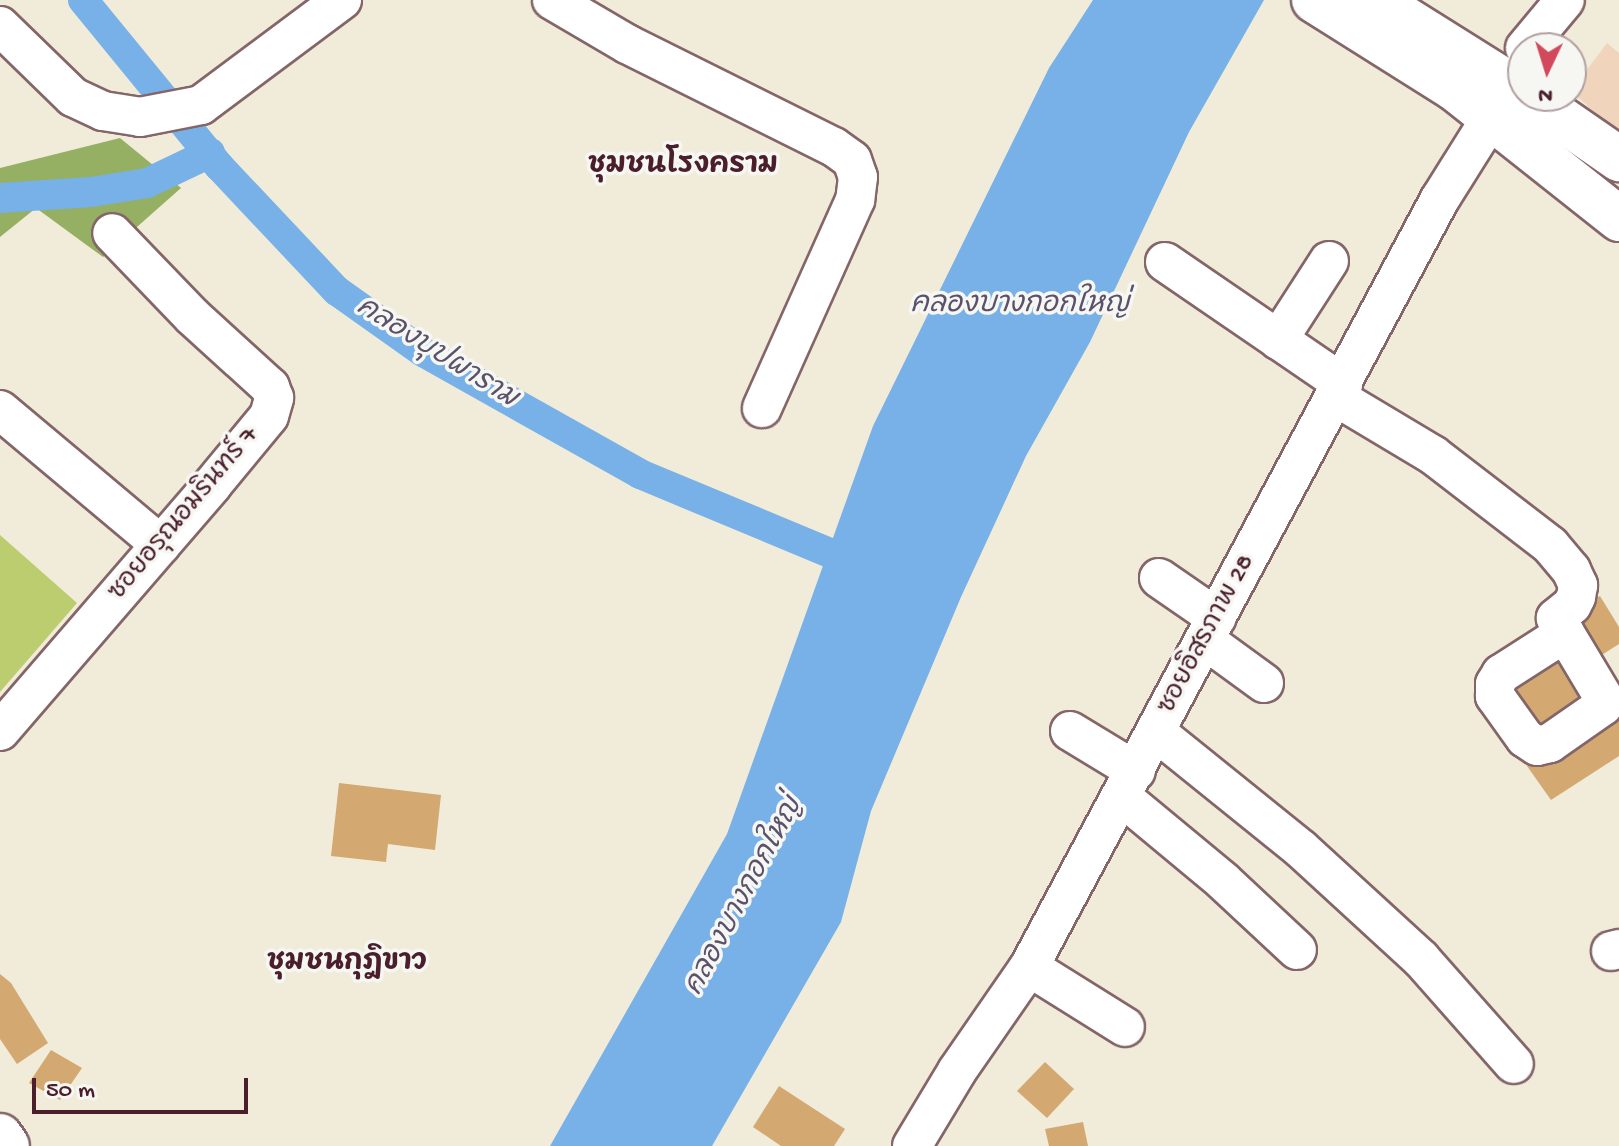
<!DOCTYPE html>
<html>
<head>
<meta charset="utf-8">
<style>
  body { margin:0 }
  #map { position:relative; width:1619px; height:1146px; overflow:hidden; background:#f1ebd9; font-family:"Gochi Hand","Playpen Sans Thai",sans-serif }
  div>[style] { position:absolute }
  [style*='--x'] { left:calc(var(--x)*1px); top:calc(var(--y)*1px); width:calc(var(--w)*1px); rotate:calc(var(--a)*1deg) }
  .built>* { inset:0; background:#f0d5bc }
  .green>* { inset:0; background:#bccd70 }
  .forest>* { inset:0; background:#95b062 }
  .water>* { inset:0; background:#77b1e8 }
  .canal>* { height:30px; margin:-15px; padding:0 15px; transform-origin:15px; border-radius:15px; background:#77b1e8 }
  .building>* { inset:0; background:#d3a971 }
  .roads { filter:drop-shadow(2px 0 #846668) drop-shadow(-2px 0 #846668) drop-shadow(0 2px #846668) drop-shadow(0 -2px #846668) }
  .minor>* { height:38px; margin:-19px; padding:0 19px; transform-origin:19px; border-radius:19px; background:#fff }
  .major>* { height:44px; margin:-22px; padding:0 22px; transform-origin:22px; border-radius:22px; background:#fff }
  span { translate:-50% -50%; white-space:nowrap; text-align:center; line-height:1.15; -webkit-text-stroke:7px #f6f6f2; paint-order:stroke }
  .street-label { font-size:26px; color:#4a1f2b }
  .neighbourhood-label { font-size:28px; color:#4a1f2b; font-weight:700 }
  .water-label { font-size:28px; color:#5a526d; font-style:italic }
  .north { position:absolute; left:1507px; top:32px; width:80px; height:80px; box-sizing:border-box; background:#f6f6f2; border:2px solid #b1a0a2; border-radius:50%; rotate:184deg; font-size:22px; font-weight:700; line-height:32px; text-align:center; color:#4a1f2b }
  .north::after { content:''; display:block; margin:auto; width:28px; height:36px; background:#d1495b; clip-path:polygon(50% 0,100% 100%,50% 72%,0 100%) }
  .scale { position:absolute; left:32px; top:1078px; width:216px; height:36px; box-sizing:border-box; border:4px solid #4a1f2b; border-top:0; padding-left:10px; font-size:24px; line-height:28px; white-space:nowrap; color:#4a1f2b; -webkit-text-stroke:6px #f6f6f2; paint-order:stroke }
</style>
</head>
<body>
<div id="map">
  <div class="built">
    <i style="clip-path:polygon(1607px 43px,1619px 53px,1619px 134px,1571px 91px)"></i>
  </div>
  <div class="green">
    <i style="clip-path:polygon(0 535px,77px 603px,0 692px)"></i>
  </div>
  <div class="forest">
    <i style="clip-path:polygon(120px 138px,181px 188px,103px 257px,36px 208px,0 237px,0 168px)"></i>
  </div>
  <div class="water">
    <i style="clip-path:polygon(1093px 0,1264px 0,1189px 132px,1090px 342px,1026px 456px,961px 597px,871px 811px,841px 922px,712px 1146px,550px 1146px,727px 834px,873px 426px,1049px 68px)"></i>
  </div>
  <div class="canal">
    <i style="--x:83;--y:0;--w:215;--a:50.7"></i>
    <i style="--x:219;--y:166;--w:172;--a:46.7"></i>
    <i style="--x:337;--y:291;--w:105;--a:35.3"></i>
    <i style="--x:423;--y:352;--w:249;--a:29.3"></i>
    <i style="--x:640;--y:474;--w:245;--a:22.6"></i>
    <i style="--x:0;--y:198;--w:91;--a:-3.8"></i>
    <i style="--x:91;--y:192;--w:57;--a:-9.1"></i>
    <i style="--x:147;--y:183;--w:70;--a:-25.5"></i>
  </div>
  <div class="building">
    <i style="clip-path:polygon(1600px 596px,1619px 627px,1619px 644px,1597px 658px,1569px 615px)"></i>
    <i style="clip-path:polygon(1562px 651px,1596px 705px,1539px 740px,1505px 687px)"></i>
    <i style="clip-path:polygon(1619px 711px,1619px 756px,1551px 800px,1527px 766px)"></i>
    <i style="clip-path:polygon(339px 783px,441px 795px,435px 850px,388px 844px,386px 862px,331px 856px)"></i>
    <i style="clip-path:polygon(0 974px,11px 983px,48px 1043px,17px 1064px,0 1039px)"></i>
    <i style="clip-path:polygon(51px 1050px,82px 1068px,60px 1100px,29px 1083px)"></i>
    <i style="clip-path:polygon(1045px 1062px,1074px 1089px,1047px 1118px,1017px 1091px)"></i>
    <i style="clip-path:polygon(779px 1086px,845px 1129px,834px 1146px,781px 1146px,753px 1127px)"></i>
    <i style="clip-path:polygon(1083px 1122px,1088px 1146px,1049px 1146px,1045px 1129px)"></i>
  </div>
  <div class="roads">
    <div class="minor">
      <i style="--x:552;--y:0;--w:87;--a:30.4"></i>
      <i style="--x:627;--y:44;--w:231;--a:26.5"></i>
      <i style="--x:834;--y:147;--w:22;--a:36"></i>
      <i style="--x:852;--y:160;--w:18;--a:71"></i>
      <i style="--x:858;--y:177;--w:23;--a:97"></i>
      <i style="--x:855;--y:200;--w:228;--a:114.1"></i>
      <i style="--x:0;--y:26;--w:102;--a:44.2"></i>
      <i style="--x:73;--y:97;--w:33;--a:25"></i>
      <i style="--x:103;--y:111;--w:37;--a:9"></i>
      <i style="--x:140;--y:117;--w:62;--a:-11.1"></i>
      <i style="--x:201;--y:105;--w:176;--a:-36.7"></i>
      <i style="--x:1525;--y:48;--w:62;--a:-50.2"></i>
      <i style="--x:1165;--y:262;--w:216;--a:34.4"></i>
      <i style="--x:1278;--y:340;--w:94;--a:-57.2"></i>
      <i style="--x:1336;--y:397;--w:113;--a:30.9"></i>
      <i style="--x:1433;--y:455;--w:148;--a:37.6"></i>
      <i style="--x:1550;--y:545;--w:33;--a:50"></i>
      <i style="--x:1571;--y:570;--w:17;--a:65"></i>
      <i style="--x:1578;--y:585;--w:12;--a:99"></i>
      <i style="--x:1576;--y:597;--w:9;--a:117"></i>
      <i style="--x:1572;--y:605;--w:21;--a:141"></i>
      <i style="--x:1556;--y:618;--w:90;--a:59.1"></i>
      <i style="--x:1602;--y:695;--w:11;--a:85"></i>
      <i style="--x:1603;--y:706;--w:65;--a:145.1"></i>
      <i style="--x:1550;--y:743;--w:13;--a:167"></i>
      <i style="--x:1537;--y:746;--w:14;--a:-146"></i>
      <i style="--x:1525;--y:738;--w:52;--a:-125.5"></i>
      <i style="--x:1495;--y:696;--w:12;--a:-90"></i>
      <i style="--x:1495;--y:684;--w:12;--a:-59"></i>
      <i style="--x:1501;--y:674;--w:76;--a:-32.6"></i>
      <i style="--x:0;--y:410;--w:210;--a:40"></i>
      <i style="--x:1159;--y:578;--w:70;--a:34.6"></i>
      <i style="--x:1205;--y:640;--w:73;--a:36.1"></i>
      <i style="--x:0;--y:731;--w:325;--a:-49.2"></i>
      <i style="--x:212;--y:485;--w:89;--a:-50.4"></i>
      <i style="--x:269;--y:416;--w:19;--a:-74"></i>
      <i style="--x:274;--y:398;--w:12;--a:-110"></i>
      <i style="--x:270;--y:387;--w:105;--a:-137.7"></i>
      <i style="--x:192;--y:316;--w:115;--a:-133.9"></i>
      <i style="--x:1070;--y:731;--w:77;--a:31.2"></i>
      <i style="--x:1156;--y:732;--w:186;--a:38.9"></i>
      <i style="--x:1301;--y:849;--w:163;--a:42.5"></i>
      <i style="--x:1421;--y:959;--w:140;--a:48.5"></i>
      <i style="--x:1122;--y:797;--w:131;--a:39.7"></i>
      <i style="--x:1223;--y:881;--w:101;--a:43"></i>
      <i style="--x:1611;--y:951;--w:8;--a:-14"></i>
      <i style="--x:1029;--y:967;--w:113;--a:32"></i>
      <i style="--x:912;--y:1146;--w:87;--a:-59"></i>
      <i style="--x:957;--y:1071;--w:126;--a:-55.3"></i>
      <i style="--x:1029;--y:967;--w:871;--a:-61.85"></i>
      <i style="--x:1440;--y:199;--w:98;--a:-57.9"></i>
    </div>
    <div class="major">
      <i style="--x:1314;--y:0;--w:165;--a:32.2"></i>
      <i style="--x:1454;--y:88;--w:211;--a:38.4"></i>
      <i style="--x:1375;--y:0;--w:175;--a:32.1"></i>
      <i style="--x:1528;--y:96;--w:111;--a:34.7"></i>
      <i style="--x:0;--y:1136;--w:12;--a:55"></i>
    </div>
  </div>
  <div class="street-label">
    <span style="left:185px;top:515px;rotate:-50deg">ซอยอรุณอมรินทร์ 7</span>
    <span style="left:1208px;top:635px;rotate:-62deg">ซอยอิสรภาพ 28</span>
  </div>
  <div class="neighbourhood-label">
    <span style="left:683px;top:167px">ชุมชนโรงคราม</span>
    <span style="left:347px;top:964px">ชุมชนกุฎิขาว</span>
  </div>
  <div class="water-label">
    <span style="left:1020px;top:306px">คลองบางกอกใหญ่</span>
    <span style="left:436px;top:354px;rotate:32deg">คลองบุปผาราม</span>
    <span style="left:745px;top:897px;rotate:-62deg">คลองบางกอกใหญ่</span>
  </div>
  <div class="north">N</div>
  <div class="scale">50 m</div>
</div>
</body>
</html>
